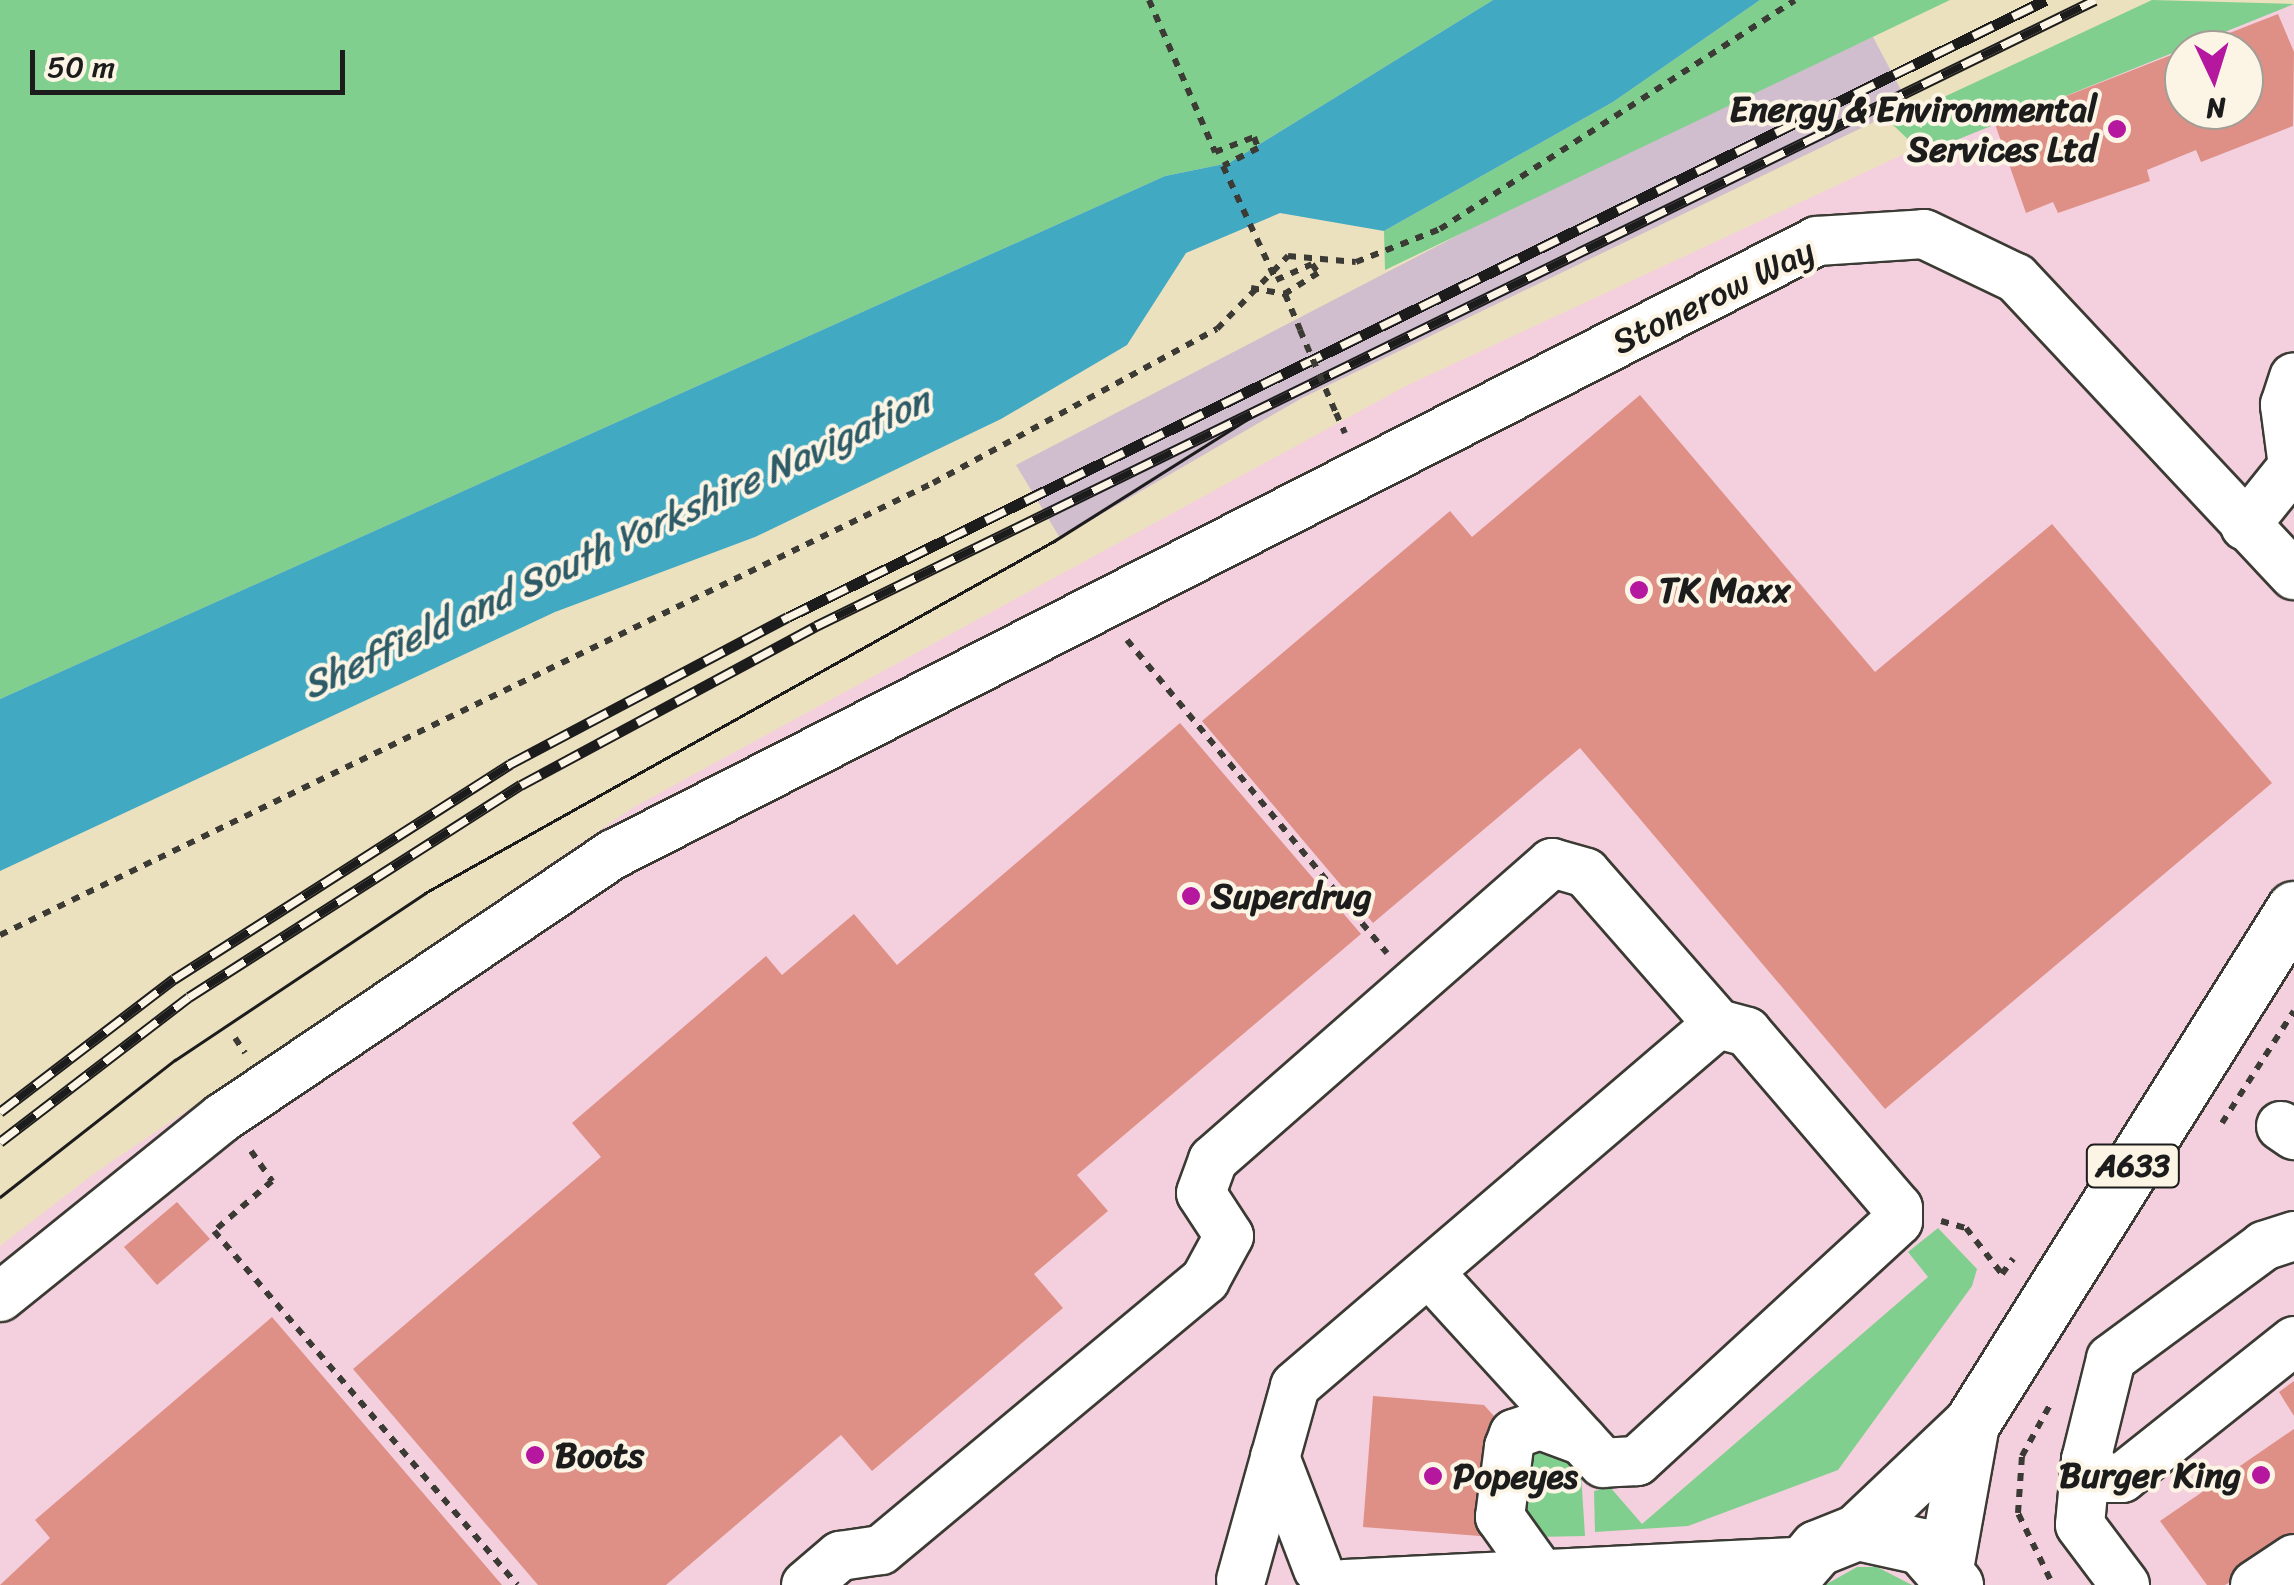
<!DOCTYPE html>
<html>
<head>
<meta charset="utf-8">
<style>
  body { margin:0 }
  #map { position:relative; width:2294px; height:1585px; overflow:hidden; background:#ece1be; font-family:Sriracha,sans-serif }
  div>[style] { position:absolute }
  [style*='--x'] { left:calc(var(--x)*1px); top:calc(var(--y)*1px); width:calc(var(--w)*1px); rotate:calc(var(--a)*1deg) }
  .built>* { inset:0; background:#f4cfdd }
  .industrial>* { inset:0; background:#d0bdcd }
  .green>* { inset:0; background:#81cf8e }
  .water>* { inset:0; background:#42a9c2 }
  .building>* { inset:0; background:#de9087 }
  .path>* { height:6px; margin-top:-3px; transform-origin:0; background:repeating-linear-gradient(90deg,#3b3a34 0 8px,transparent 0 16px) }
  .roads { filter:drop-shadow(2px 0 #3b3a34) drop-shadow(-2px 0 #3b3a34) drop-shadow(0 2px #3b3a34) drop-shadow(0 -2px #3b3a34) }
  .minor>* { height:48px; margin:-24px; padding:0 24px; transform-origin:24px; border-radius:24px; background:#fff }
  .major>* { height:55px; margin:-27.5px; padding:0 27.5px; transform-origin:27.5px; border-radius:27.5px; background:#fff }
  .tram>* { height:2.5px; margin:-1.25px; padding:0 1.25px; transform-origin:1.25px; border-radius:1.25px; background:#1c1c1c }
  .rail>* { height:11px; margin-top:-5.5px; transform-origin:0; background:repeating-linear-gradient(90deg,#fcf5e5 0 22px,#1c1c1c 0 44px); box-sizing:border-box; border-block:2px solid #1c1c1c }
  .path-bridge>* { height:6px; margin-top:-3px; transform-origin:0; background:repeating-linear-gradient(90deg,#3b3a34 0 8px,transparent 0 16px) }
  .dots>* { width:28px; height:28px; translate:-50% -50%; box-sizing:border-box; border:5px solid #fcf5e5; border-radius:50% }
  span { translate:-50% -50%; white-space:nowrap; text-align:center; line-height:1.15; -webkit-text-stroke:8px #fcf5e5; paint-order:stroke }
  .shield-label span { padding:2px 8px; background:#fcf5e5; border:2px solid; border-radius:8px; -webkit-text-stroke-width:0 }
  .shield-label { font-size:32px; color:#1c1c1c; font-weight:700 }
  .poi-label { font-size:35px; color:#1c1c1c; font-weight:700 }
  .right { translate:-100% -50%; text-align:right }
  .left { translate:0 -50%; text-align:left }
  .street-label { font-size:35px; color:#1c1c1c }
  .water-label { font-size:38px; color:#2d5b67; font-style:italic }
  .north { position:absolute; left:2164px; top:30px; width:100px; height:100px; box-sizing:border-box; background:#fcf5e5; border:2px solid #a29e95; border-radius:50%; rotate:176deg; font-size:28px; font-weight:700; line-height:40px; text-align:center; color:#1c1c1c }
  .north::after { content:''; display:block; margin:auto; width:35px; height:45px; background:#b5179e; clip-path:polygon(50% 0,100% 100%,50% 72%,0 100%) }
  .scale { position:absolute; left:30px; top:50px; width:315px; height:45px; box-sizing:border-box; border:5px solid #1c1c1c; border-top:0; padding-left:12px; font-size:30px; line-height:35px; white-space:nowrap; color:#1c1c1c; -webkit-text-stroke:8px #fcf5e5; paint-order:stroke }
</style>
</head>
<body>
<div id="map">
  <div class="built">
    <i style="clip-path:polygon(evenodd,2294px 4px,2294px 1585px,0 1585px,0 1246px,95px 1173px,634px 807px,1406px 386px,1917px 148px,2294px 4px,2184px 50px,2244px 50px,2244px 110px,2184px 110px,2184px 50px)"></i>
  </div>
  <div class="industrial">
    <i style="clip-path:polygon(1873px 37px,1909px 105px,1302px 398px,1060px 538px,1016px 465px,1624px 149px)"></i>
  </div>
  <div class="green">
    <i style="clip-path:polygon(0 0,1493px 0,1229px 163px,1165px 176px,0 699px)"></i>
    <i style="clip-path:polygon(1760px 0,1950px 0,1385px 270px,1384px 231px,1613px 102px)"></i>
    <i style="clip-path:polygon(2152px 0,2294px 4px,1934px 149px,1917px 148px,1890px 122px)"></i>
    <i style="clip-path:polygon(1938px 1228px,1977px 1269px,1972px 1286px,1838px 1470px,1688px 1526px,1595px 1532px,1594px 1491px,1610px 1487px,1642px 1524px,1928px 1277px,1908px 1252px)"></i>
    <i style="clip-path:polygon(1537px 1440px,1581px 1473px,1585px 1536px,1534px 1537px,1524px 1524px,1523px 1448px)"></i>
    <i style="clip-path:polygon(1857px 1567px,1877px 1567px,1912px 1585px,1825px 1585px)"></i>
  </div>
  <div class="water">
    <i style="clip-path:polygon(1493px 0,1760px 0,1613px 102px,1384px 231px,1280px 213px,1186px 253px,1127px 345px,1001px 419px,755px 537px,555px 612px,0 871px,0 699px,1165px 176px,1229px 163px)"></i>
  </div>
  <div class="building">
    <i style="clip-path:polygon(2278px 14px,2294px 52px,2293px 126px,2201px 162px,2196px 150px,2147px 170px,2150px 181px,2058px 213px,2053px 202px,2026px 213px,1995px 124px,2184px 50px,2184px 110px,2244px 110px,2244px 50px,2186px 50px)"></i>
    <i style="clip-path:polygon(1640px 395px,1875px 672px,2052px 524px,2272px 783px,1885px 1109px,1580px 748px,1373px 923px,1202px 721px,1450px 511px,1472px 537px)"></i>
    <i style="clip-path:polygon(1180px 723px,1361px 934px,1077px 1175px,1108px 1211px,1034px 1274px,1063px 1308px,872px 1471px,841px 1435px,666px 1585px,538px 1585px,353px 1369px,601px 1157px,572px 1123px,766px 956px,782px 975px,854px 914px,897px 965px)"></i>
    <i style="clip-path:polygon(177px 1202px,210px 1239px,157px 1285px,124px 1247px)"></i>
    <i style="clip-path:polygon(272px 1317px,502px 1585px,0 1585px,50px 1538px,35px 1520px)"></i>
    <i style="clip-path:polygon(2294px 1381px,2294px 1416px,2279px 1392px)"></i>
    <i style="clip-path:polygon(1373px 1396px,1484px 1405px,1502px 1425px,1493px 1537px,1363px 1527px)"></i>
    <i style="clip-path:polygon(2294px 1429px,2294px 1545px,2225px 1585px,2207px 1585px,2160px 1521px)"></i>
  </div>
  <div class="path">
    <i style="--x:1149;--y:0;--w:166;--a:66.5"></i>
    <i style="--x:1215;--y:152;--w:42;--a:-21"></i>
    <i style="--x:1254;--y:137;--w:12;--a:70"></i>
    <i style="--x:1258;--y:148;--w:39;--a:153"></i>
    <i style="--x:1276;--y:280;--w:39;--a:-24"></i>
    <i style="--x:1312;--y:264;--w:11;--a:56"></i>
    <i style="--x:1318;--y:273;--w:39;--a:148"></i>
    <i style="--x:1251;--y:288;--w:35;--a:10"></i>
    <i style="--x:1285;--y:294;--w:39;--a:67"></i>
    <i style="--x:1336;--y:413;--w:22;--a:66"></i>
    <i style="--x:1127;--y:640;--w:407;--a:50.3"></i>
    <i style="--x:0;--y:935;--w:1037;--a:-25.85"></i>
    <i style="--x:933;--y:483;--w:323;--a:-28.5"></i>
    <i style="--x:1217;--y:329;--w:102;--a:-45.8"></i>
    <i style="--x:1288;--y:256;--w:68;--a:5"></i>
    <i style="--x:1356;--y:262;--w:90;--a:-21.4"></i>
    <i style="--x:1440;--y:229;--w:422;--a:-32.8"></i>
    <i style="--x:235;--y:1038;--w:18;--a:56"></i>
    <i style="--x:2222;--y:1123;--w:133;--a:-57.3"></i>
    <i style="--x:251;--y:1151;--w:37;--a:55"></i>
    <i style="--x:272;--y:1181;--w:77;--a:139.2"></i>
    <i style="--x:214;--y:1231;--w:466;--a:49.4"></i>
    <i style="--x:1941;--y:1221;--w:26;--a:16"></i>
    <i style="--x:1966;--y:1228;--w:58;--a:52"></i>
    <i style="--x:2002;--y:1274;--w:19;--a:-54"></i>
    <i style="--x:2050;--y:1579;--w:73;--a:-115.9"></i>
    <i style="--x:2018;--y:1513;--w:57;--a:-86"></i>
    <i style="--x:2022;--y:1456;--w:60;--a:-61.3"></i>
  </div>
  <div class="roads">
    <div class="minor">
      <i style="--x:2245;--y:526;--w:77;--a:-51.3"></i>
      <i style="--x:2293;--y:466;--w:62;--a:-97.5"></i>
      <i style="--x:2285;--y:405;--w:29;--a:-72"></i>
      <i style="--x:2281;--y:1126;--w:16;--a:35"></i>
      <i style="--x:2294;--y:1236;--w:32;--a:162"></i>
      <i style="--x:2264;--y:1246;--w:190;--a:143.6"></i>
      <i style="--x:2111;--y:1359;--w:104;--a:103.9"></i>
      <i style="--x:2086;--y:1460;--w:25;--a:45"></i>
      <i style="--x:2104;--y:1478;--w:18;--a:0"></i>
      <i style="--x:2122;--y:1478;--w:220;--a:-38.5"></i>
      <i style="--x:0;--y:1297;--w:285;--a:-38.9"></i>
      <i style="--x:222;--y:1118;--w:473;--a:-34"></i>
      <i style="--x:614;--y:854;--w:1350;--a:-27"></i>
      <i style="--x:1817;--y:241;--w:107;--a:-3.7"></i>
      <i style="--x:1924;--y:234;--w:102;--a:25.6"></i>
      <i style="--x:2016;--y:278;--w:407;--a:46.9"></i>
      <i style="--x:1275;--y:1457;--w:120;--a:69"></i>
      <i style="--x:2086;--y:1460;--w:65;--a:95.3"></i>
      <i style="--x:2080;--y:1525;--w:75;--a:53.1"></i>
      <i style="--x:1540;--y:1573;--w:69;--a:-125.5"></i>
      <i style="--x:1500;--y:1517;--w:71;--a:-82.7"></i>
      <i style="--x:1509;--y:1447;--w:14;--a:-69"></i>
      <i style="--x:1514;--y:1434;--w:28;--a:-19"></i>
      <i style="--x:1540;--y:1425;--w:46;--a:20.4"></i>
      <i style="--x:1241;--y:1580;--w:201;--a:-74.4"></i>
      <i style="--x:1295;--y:1386;--w:557;--a:-40.56"></i>
      <i style="--x:1718;--y:1024;--w:30;--a:15"></i>
      <i style="--x:1747;--y:1032;--w:232;--a:49.4"></i>
      <i style="--x:1898;--y:1208;--w:13;--a:90"></i>
      <i style="--x:1898;--y:1221;--w:355;--a:137.4"></i>
      <i style="--x:1637;--y:1461;--w:34;--a:177"></i>
      <i style="--x:1603;--y:1463;--w:253;--a:-132.4"></i>
      <i style="--x:1344;--y:1584;--w:457;--a:-2.8"></i>
      <i style="--x:806;--y:1585;--w:45;--a:-40.5"></i>
      <i style="--x:840;--y:1556;--w:41;--a:-8.3"></i>
      <i style="--x:881;--y:1550;--w:422;--a:-39.8"></i>
      <i style="--x:1205;--y:1280;--w:50;--a:-61.4"></i>
      <i style="--x:1229;--y:1236;--w:51;--a:-123.1"></i>
      <i style="--x:1201;--y:1193;--w:35;--a:-70"></i>
      <i style="--x:1213;--y:1160;--w:451;--a:-41.2"></i>
      <i style="--x:1552;--y:863;--w:35;--a:16"></i>
      <i style="--x:1586;--y:873;--w:201;--a:48.8"></i>
      <i style="--x:2255;--y:1585;--w:47;--a:-33.7"></i>
    </div>
    <div class="major">
      <i style="--x:1857;--y:1532;--w:157;--a:-43.5"></i>
      <i style="--x:1971;--y:1424;--w:608;--a:-57.9"></i>
      <i style="--x:1945;--y:1568;--w:146;--a:-79.8"></i>
      <i style="--x:1785;--y:1585;--w:49;--a:-49.1"></i>
      <i style="--x:1817;--y:1548;--w:43;--a:-21.8"></i>
      <i style="--x:1857;--y:1532;--w:66;--a:12.3"></i>
      <i style="--x:1921;--y:1546;--w:52;--a:48.9"></i>
    </div>
  </div>
  <div class="tram">
    <i style="--x:0;--y:1197;--w:222;--a:-38.1"></i>
    <i style="--x:175;--y:1060;--w:301;--a:-33.7"></i>
    <i style="--x:425;--y:893;--w:721;--a:-29.23"></i>
    <i style="--x:1054;--y:541;--w:265;--a:-32.2"></i>
  </div>
  <div class="rail">
    <i style="--x:0;--y:1112;--w:219;--a:-37.4"></i>
    <i style="--x:174;--y:979;--w:399;--a:-32.6"></i>
    <i style="--x:510;--y:764;--w:314;--a:-27.9"></i>
    <i style="--x:788;--y:617;--w:1401;--a:-26.13"></i>
    <i style="--x:0;--y:1142;--w:238;--a:-37.5"></i>
    <i style="--x:189;--y:997;--w:394;--a:-32.6"></i>
    <i style="--x:521;--y:785;--w:335;--a:-28.3"></i>
    <i style="--x:816;--y:626;--w:1424;--a:-26.08"></i>
  </div>
  <div class="path-bridge">
    <i style="--x:1223;--y:166;--w:126;--a:65.1"></i>
    <i style="--x:1300;--y:330;--w:90;--a:66.6"></i>
  </div>
  <div class="dots">
    <i style="left:2117px;top:129px;background:#b5179e"></i>
    <i style="left:1639px;top:590px;background:#b5179e"></i>
    <i style="left:1191px;top:896px;background:#b5179e"></i>
    <i style="left:535px;top:1455px;background:#b5179e"></i>
    <i style="left:2261px;top:1475px;background:#b5179e"></i>
    <i style="left:1433px;top:1476px;background:#b5179e"></i>
  </div>
  <div class="shield-label">
    <span style="left:2133px;top:1166px">A633</span>
  </div>
  <div class="poi-label">
    <span class="right" style="left:2097px;top:129px">Energy &amp; Environmental<br>Services Ltd</span>
    <span class="left" style="left:1659px;top:590px">TK Maxx</span>
    <span class="left" style="left:1211px;top:896px">Superdrug</span>
    <span class="left" style="left:555px;top:1455px">Boots</span>
    <span class="right" style="left:2241px;top:1475px">Burger King</span>
    <span class="left" style="left:1453px;top:1476px">Popeyes</span>
  </div>
  <div class="street-label">
    <span style="left:1713px;top:296px;rotate:-26deg">Stonerow Way</span>
  </div>
  <div class="water-label">
    <span style="left:616px;top:543px;rotate:-25deg">Sheffield and South Yorkshire Navigation</span>
  </div>
  <div class="north">N</div>
  <div class="scale">50 m</div>
</div>
</body>
</html>
